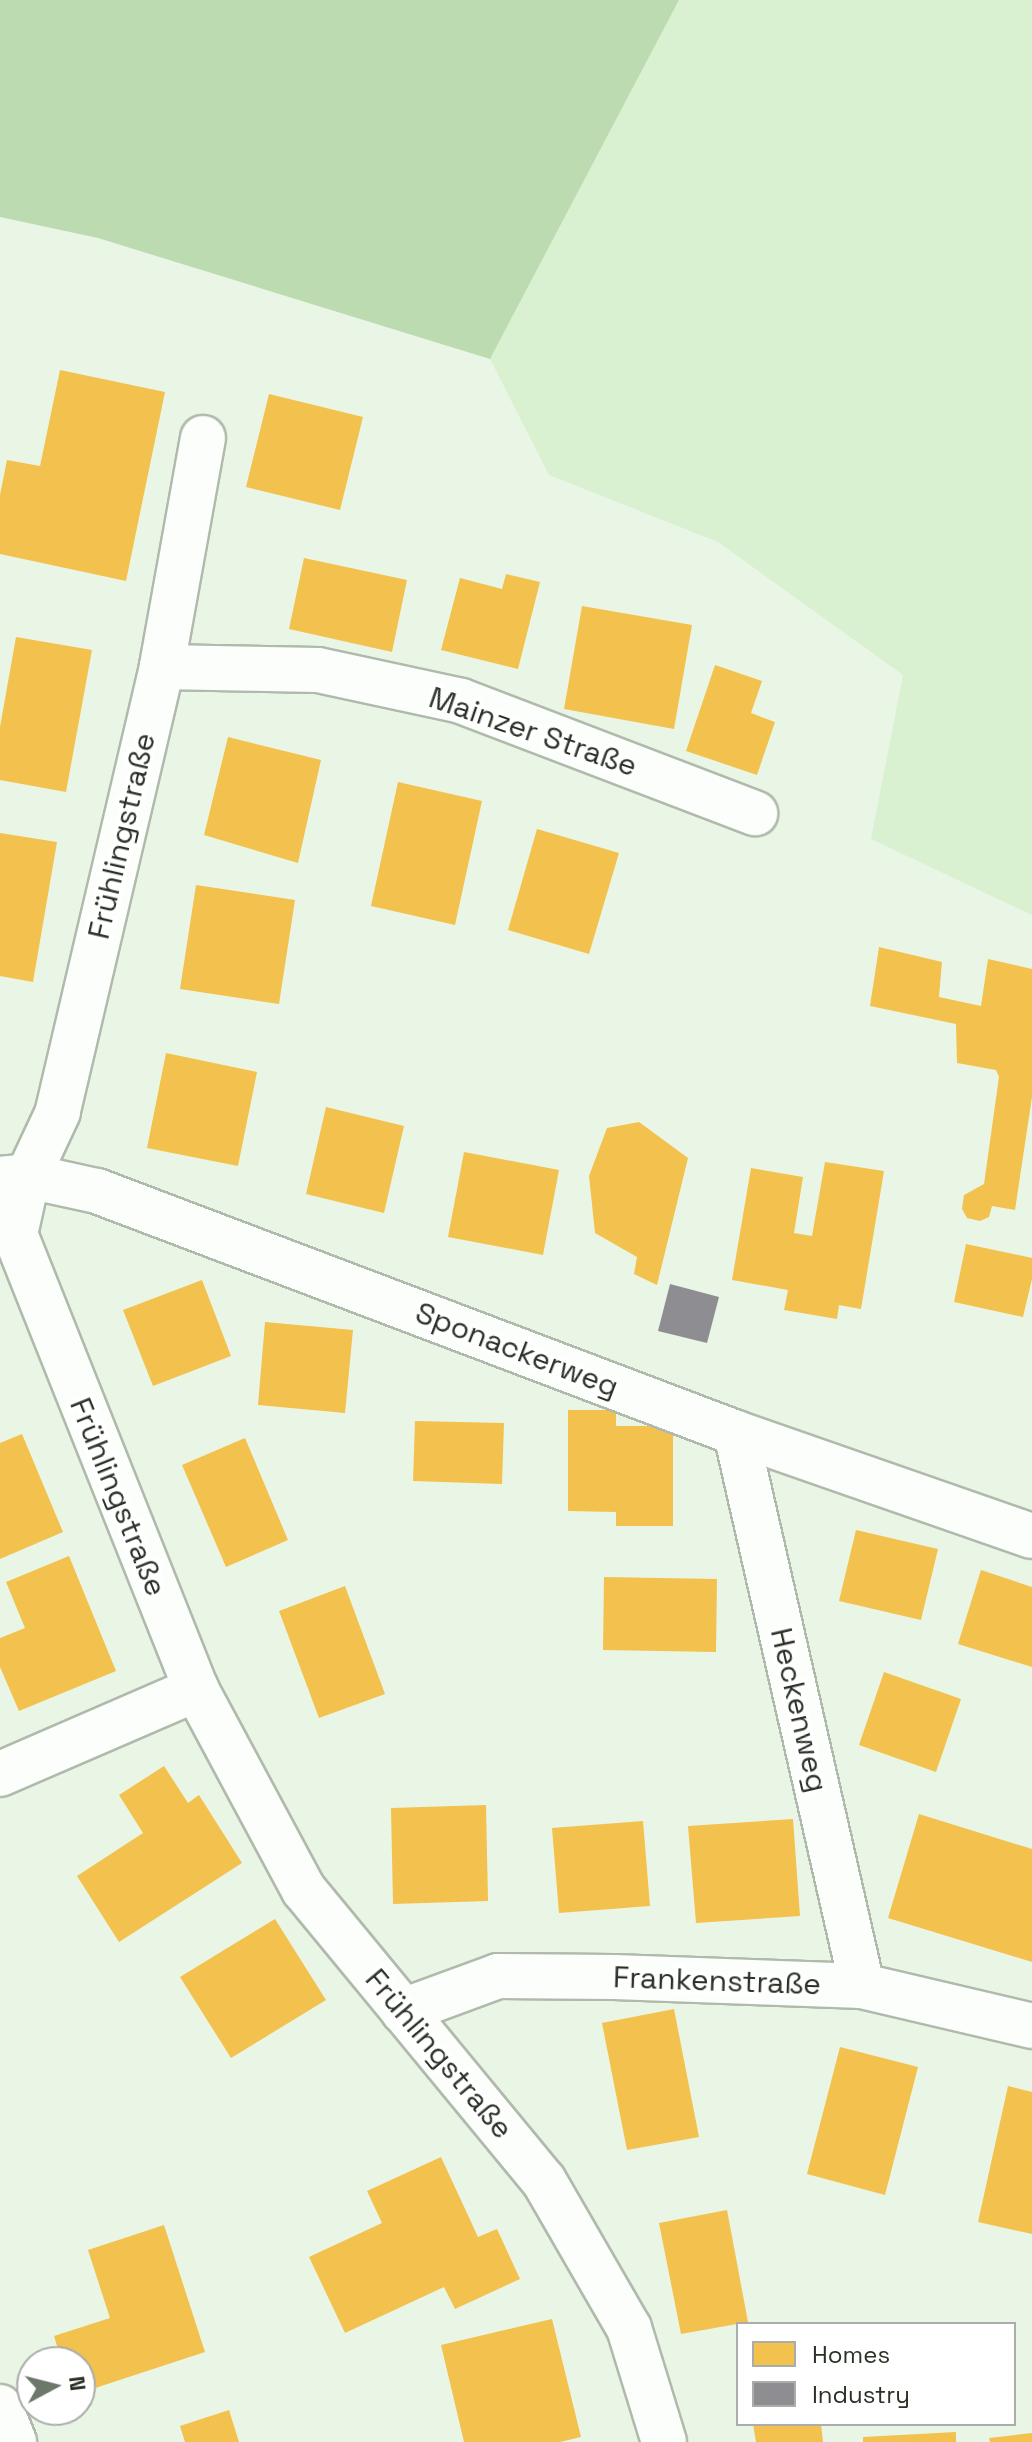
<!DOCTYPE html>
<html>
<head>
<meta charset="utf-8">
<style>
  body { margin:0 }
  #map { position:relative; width:1032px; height:2442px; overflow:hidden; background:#eaf6e5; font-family:"Space Grotesk",sans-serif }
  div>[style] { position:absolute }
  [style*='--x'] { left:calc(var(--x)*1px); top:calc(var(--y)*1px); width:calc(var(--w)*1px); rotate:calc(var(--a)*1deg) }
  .green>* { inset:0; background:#d9f1d0 }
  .forest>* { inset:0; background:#bcdbb1 }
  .homes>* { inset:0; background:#f2c14e }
  .industry>* { inset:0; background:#8d8d92 }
  .roads { filter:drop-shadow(2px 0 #b0baac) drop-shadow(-2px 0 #b0baac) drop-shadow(0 2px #b0baac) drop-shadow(0 -2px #b0baac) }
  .street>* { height:44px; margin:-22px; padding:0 22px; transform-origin:22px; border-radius:22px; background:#fcfefb }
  span { translate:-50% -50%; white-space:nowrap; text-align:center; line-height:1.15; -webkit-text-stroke:8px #fff; paint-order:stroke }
  .street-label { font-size:30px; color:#2a3227 }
  .legend { position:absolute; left:736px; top:2322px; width:280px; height:104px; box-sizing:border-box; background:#fff; border:2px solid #aaada9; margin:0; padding:10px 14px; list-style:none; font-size:24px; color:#2a3227 }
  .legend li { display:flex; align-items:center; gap:16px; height:40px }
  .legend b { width:40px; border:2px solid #aaada9 }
  .north { position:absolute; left:16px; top:2346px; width:80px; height:80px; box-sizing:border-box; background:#fff; border:2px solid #aaada9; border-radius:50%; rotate:83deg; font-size:22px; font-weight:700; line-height:32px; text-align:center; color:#2a3227 }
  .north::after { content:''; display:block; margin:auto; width:28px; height:36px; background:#6d776a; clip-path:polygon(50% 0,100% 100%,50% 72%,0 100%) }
</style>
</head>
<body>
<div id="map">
  <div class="green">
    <i style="clip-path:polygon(679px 0,1032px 0,1032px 915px,871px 839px,903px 675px,718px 542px,549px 475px,490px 359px)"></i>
  </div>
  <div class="forest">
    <i style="clip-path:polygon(0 0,679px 0,490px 359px,98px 238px,0 217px)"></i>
  </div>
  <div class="homes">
    <i style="clip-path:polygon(60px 370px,165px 392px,126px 581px,0 554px,0 495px,7px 460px,40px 466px)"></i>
    <i style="clip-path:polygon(269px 394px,363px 417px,340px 510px,246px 487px)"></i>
    <i style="clip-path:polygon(304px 558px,407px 580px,392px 652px,289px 629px)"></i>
    <i style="clip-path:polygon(506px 574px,540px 582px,518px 669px,441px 650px,460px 578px,502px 589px)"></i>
    <i style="clip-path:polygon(582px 606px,692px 625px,674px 729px,564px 709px)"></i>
    <i style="clip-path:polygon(16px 637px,92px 650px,66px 792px,0 780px,0 727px)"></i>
    <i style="clip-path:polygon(715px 665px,762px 681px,751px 713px,775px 722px,757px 775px,686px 751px)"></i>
    <i style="clip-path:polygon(228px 737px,321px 760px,298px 863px,204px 835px)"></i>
    <i style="clip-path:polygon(398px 782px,482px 801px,455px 925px,371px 906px)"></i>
    <i style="clip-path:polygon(537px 829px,619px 853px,589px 954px,508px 930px)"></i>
    <i style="clip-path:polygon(0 833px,57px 842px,33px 982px,0 976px)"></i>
    <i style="clip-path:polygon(196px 885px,295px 900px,279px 1004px,180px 989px)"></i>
    <i style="clip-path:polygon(879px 947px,942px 962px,939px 997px,981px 1006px,988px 959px,1032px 969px,1032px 1097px,1015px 1210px,992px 1206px,989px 1217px,980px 1221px,967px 1218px,962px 1209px,964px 1195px,984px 1184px,999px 1077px,996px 1070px,957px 1063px,956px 1024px,870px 1006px)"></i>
    <i style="clip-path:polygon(166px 1053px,257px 1072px,238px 1166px,147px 1148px)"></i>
    <i style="clip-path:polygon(326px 1107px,404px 1126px,384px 1213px,306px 1194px)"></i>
    <i style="clip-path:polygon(639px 1122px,688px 1158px,657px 1285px,634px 1274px,637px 1257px,595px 1233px,589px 1176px,607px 1128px)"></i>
    <i style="clip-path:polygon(464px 1152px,559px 1170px,543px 1255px,448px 1237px)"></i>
    <i style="clip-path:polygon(825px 1162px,884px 1171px,861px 1309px,839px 1305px,837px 1319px,784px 1310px,788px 1290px,732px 1280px,751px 1168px,803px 1177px,794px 1233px,812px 1236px)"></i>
    <i style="clip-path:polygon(966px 1244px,1032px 1258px,1032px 1279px,1023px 1317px,954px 1302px)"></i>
    <i style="clip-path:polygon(202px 1280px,231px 1356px,153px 1386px,123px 1310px)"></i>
    <i style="clip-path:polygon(265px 1322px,353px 1330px,345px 1413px,258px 1405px)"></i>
    <i style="clip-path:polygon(568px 1410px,616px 1410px,616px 1426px,673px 1426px,673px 1526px,616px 1526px,616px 1512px,568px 1511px)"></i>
    <i style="clip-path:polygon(415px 1421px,504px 1423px,502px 1484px,413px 1481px)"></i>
    <i style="clip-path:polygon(22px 1434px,63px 1532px,0 1559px,0 1443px)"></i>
    <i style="clip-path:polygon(245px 1438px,288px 1540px,226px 1567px,182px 1465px)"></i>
    <i style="clip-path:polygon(856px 1530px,938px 1549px,921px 1620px,839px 1601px)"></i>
    <i style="clip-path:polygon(69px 1556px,116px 1671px,19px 1711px,0 1667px,0 1638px,25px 1628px,6px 1582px)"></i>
    <i style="clip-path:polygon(981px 1570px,1032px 1587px,1032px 1667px,958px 1644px)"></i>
    <i style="clip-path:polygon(604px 1577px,717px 1579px,716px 1652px,603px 1650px)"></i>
    <i style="clip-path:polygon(345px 1586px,385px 1694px,319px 1718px,279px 1611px)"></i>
    <i style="clip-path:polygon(884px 1672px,961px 1699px,936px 1772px,859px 1745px)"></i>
    <i style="clip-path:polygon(164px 1766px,188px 1803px,199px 1795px,242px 1863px,119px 1942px,77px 1876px,143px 1833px,119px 1795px)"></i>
    <i style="clip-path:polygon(486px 1805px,488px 1901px,393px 1904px,391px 1808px)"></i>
    <i style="clip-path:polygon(919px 1814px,1032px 1849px,1032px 1962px,888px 1918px)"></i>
    <i style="clip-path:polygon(793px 1819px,800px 1916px,696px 1923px,688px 1826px)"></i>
    <i style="clip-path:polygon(643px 1821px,650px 1906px,559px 1913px,552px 1828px)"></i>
    <i style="clip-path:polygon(275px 1919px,326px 2000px,231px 2058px,180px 1977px)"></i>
    <i style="clip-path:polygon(674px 2009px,699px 2137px,627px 2150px,602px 2023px)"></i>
    <i style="clip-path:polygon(840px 2047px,918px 2067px,885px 2195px,807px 2174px)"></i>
    <i style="clip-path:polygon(1008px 2086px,1032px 2092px,1032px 2234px,978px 2222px)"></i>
    <i style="clip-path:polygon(441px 2157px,478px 2237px,497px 2229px,520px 2279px,455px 2309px,444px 2287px,345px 2333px,309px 2257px,382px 2223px,367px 2191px)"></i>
    <i style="clip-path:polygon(727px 2210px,748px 2322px,681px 2334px,659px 2223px)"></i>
    <i style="clip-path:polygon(164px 2225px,205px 2352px,80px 2393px,80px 2362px,62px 2362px,54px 2336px,110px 2318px,88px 2250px)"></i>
    <i style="clip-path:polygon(552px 2319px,581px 2437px,560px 2442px,464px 2442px,441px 2345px)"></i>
    <i style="clip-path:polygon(229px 2410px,239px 2442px,185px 2442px,180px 2426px)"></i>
    <i style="clip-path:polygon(753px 2424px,821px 2424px,823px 2442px,756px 2442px)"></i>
    <i style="clip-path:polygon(956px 2432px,956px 2442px,863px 2442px,863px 2437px)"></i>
    <i style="clip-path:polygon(1032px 2433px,1032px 2442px,990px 2442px,989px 2438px)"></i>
  </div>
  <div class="industry">
    <i style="clip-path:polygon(670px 1284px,719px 1297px,707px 1343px,658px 1331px)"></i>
  </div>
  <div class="roads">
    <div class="street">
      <i style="--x:203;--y:438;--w:233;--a:100.2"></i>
      <i style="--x:162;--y:667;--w:457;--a:103.2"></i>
      <i style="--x:58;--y:1112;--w:71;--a:115.1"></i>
      <i style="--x:28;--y:1176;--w:59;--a:102.6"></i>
      <i style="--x:15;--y:1234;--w:490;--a:68.3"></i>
      <i style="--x:196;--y:1689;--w:228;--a:61.8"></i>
      <i style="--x:304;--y:1890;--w:377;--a:50.5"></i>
      <i style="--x:544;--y:2181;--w:170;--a:60"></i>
      <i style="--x:629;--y:2328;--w:119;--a:72.9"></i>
      <i style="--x:162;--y:667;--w:156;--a:1.1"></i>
      <i style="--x:318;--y:670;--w:146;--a:12.2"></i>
      <i style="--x:461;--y:701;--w:315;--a:20.9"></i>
      <i style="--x:0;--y:1179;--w:28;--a:-6"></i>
      <i style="--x:28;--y:1176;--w:71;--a:12.3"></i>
      <i style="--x:97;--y:1191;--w:683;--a:20.74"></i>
      <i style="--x:736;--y:1433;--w:313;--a:19.2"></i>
      <i style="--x:736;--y:1433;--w:567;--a:77.16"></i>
      <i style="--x:0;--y:1774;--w:214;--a:-23.4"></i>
      <i style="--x:403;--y:2011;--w:101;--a:-20.2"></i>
      <i style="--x:498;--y:1976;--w:116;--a:0.5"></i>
      <i style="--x:614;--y:1977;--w:248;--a:2.1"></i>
      <i style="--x:862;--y:1986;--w:175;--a:13.2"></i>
      <i style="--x:0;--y:2407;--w:38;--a:68"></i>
    </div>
  </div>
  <div class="street-label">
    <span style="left:533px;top:732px;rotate:19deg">Mainzer Straße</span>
    <span style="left:122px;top:836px;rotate:-77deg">Frühlingstraße</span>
    <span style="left:517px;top:1350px;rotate:21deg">Sponackerweg</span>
    <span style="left:118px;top:1497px;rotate:68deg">Frühlingstraße</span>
    <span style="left:799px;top:1710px;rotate:77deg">Heckenweg</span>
    <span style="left:717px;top:1981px;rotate:2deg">Frankenstraße</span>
    <span style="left:439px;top:2054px;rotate:50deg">Frühlingstraße</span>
  </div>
  <ul class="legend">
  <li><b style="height:22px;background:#f2c14e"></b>Homes</li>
  <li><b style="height:22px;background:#8d8d92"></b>Industry</li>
  </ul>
  <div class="north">N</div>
</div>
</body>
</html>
